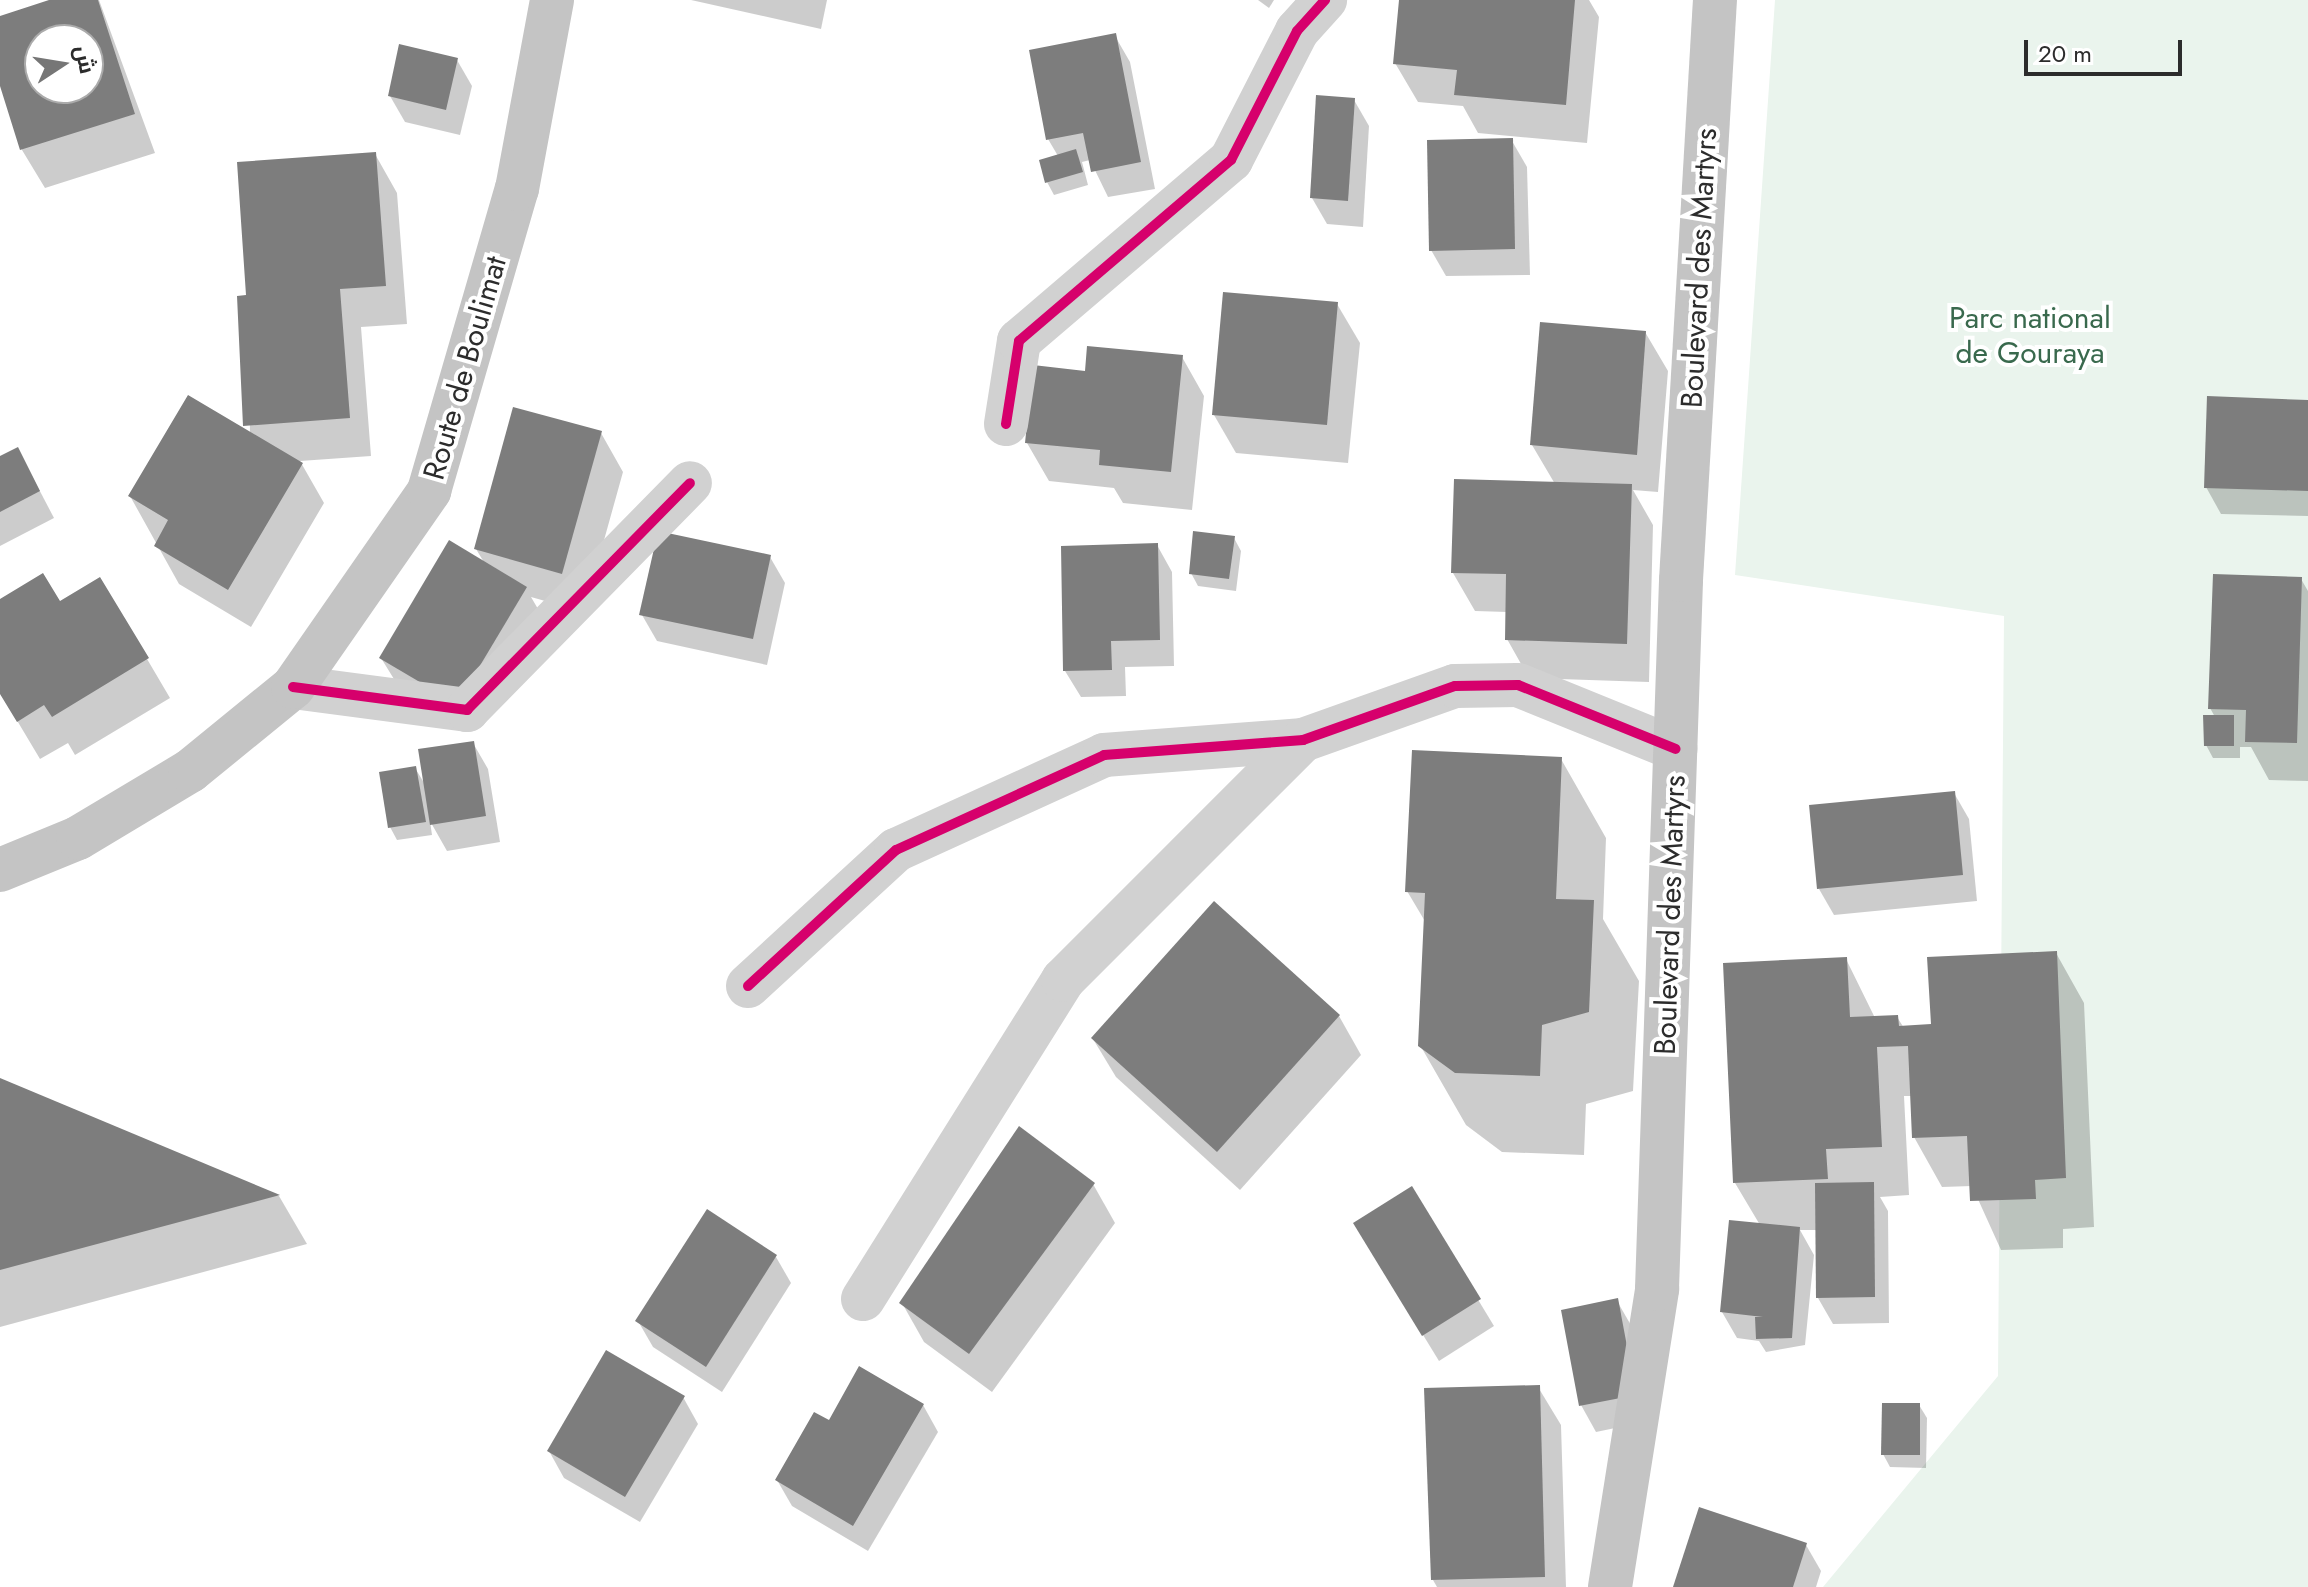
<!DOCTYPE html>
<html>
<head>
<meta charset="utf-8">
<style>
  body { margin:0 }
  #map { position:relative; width:2308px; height:1587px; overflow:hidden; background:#fff; font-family:Jost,Cairo,sans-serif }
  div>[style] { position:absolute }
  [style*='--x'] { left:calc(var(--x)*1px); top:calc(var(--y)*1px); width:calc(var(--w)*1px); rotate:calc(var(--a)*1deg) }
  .green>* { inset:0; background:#eaf4ed }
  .shadow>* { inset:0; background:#0003 }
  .building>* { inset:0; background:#7d7d7d }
  .minor>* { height:44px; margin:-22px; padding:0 22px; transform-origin:22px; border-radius:22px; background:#d1d1d1 }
  .major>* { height:44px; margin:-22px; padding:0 22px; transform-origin:22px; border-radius:22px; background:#c4c4c4 }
  .cycleway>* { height:10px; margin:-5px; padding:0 5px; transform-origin:5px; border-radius:5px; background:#d6006c }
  span { translate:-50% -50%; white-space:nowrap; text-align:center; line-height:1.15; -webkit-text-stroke:8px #fff; paint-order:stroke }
  .street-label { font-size:30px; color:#2c2c2c }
  .park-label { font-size:30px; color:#39694d }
  .north { position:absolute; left:24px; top:24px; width:80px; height:80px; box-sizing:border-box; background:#fff; border:2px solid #ababab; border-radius:50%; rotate:78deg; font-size:22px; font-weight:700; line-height:32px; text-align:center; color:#2c2c2c }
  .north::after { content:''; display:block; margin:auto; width:28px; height:36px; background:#767676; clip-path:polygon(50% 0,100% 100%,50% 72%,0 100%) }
  .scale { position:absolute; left:2024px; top:40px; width:158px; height:36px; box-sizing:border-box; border:4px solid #2c2c2c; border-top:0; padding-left:10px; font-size:24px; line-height:28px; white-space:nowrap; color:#2c2c2c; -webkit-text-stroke:6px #fff; paint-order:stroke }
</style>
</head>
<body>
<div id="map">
  <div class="green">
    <i style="clip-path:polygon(1775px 0,2308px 0,2308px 1587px,1823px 1587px,1998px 1376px,2004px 616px,1735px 575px)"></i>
  </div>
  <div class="shadow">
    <i style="clip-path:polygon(evenodd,56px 0,99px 0,155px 153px,45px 188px,22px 150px,0 79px,0 18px,56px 0,40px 40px,88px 40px,88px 88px,40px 88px,40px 40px)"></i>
    <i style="clip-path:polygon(691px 0,827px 0,821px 29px)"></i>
    <i style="clip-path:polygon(1258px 0,1274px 0,1269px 8px)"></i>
    <i style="clip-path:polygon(1401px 0,1589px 0,1599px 17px,1587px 143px,1478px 133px,1463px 106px,1418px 102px,1395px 63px)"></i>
    <i style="clip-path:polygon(1115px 36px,1130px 62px,1155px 189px,1108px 197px,1090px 160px,1082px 162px,1088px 185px,1054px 195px,1047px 182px,1058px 156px,1048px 139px)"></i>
    <i style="clip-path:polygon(457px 60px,472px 86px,460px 135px,405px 122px,390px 96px)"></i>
    <i style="clip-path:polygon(1354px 100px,1369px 126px,1363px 227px,1327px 224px,1312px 198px)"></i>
    <i style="clip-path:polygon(1512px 141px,1527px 167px,1530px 275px,1446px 276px,1431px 250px)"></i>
    <i style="clip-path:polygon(375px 154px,397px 193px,407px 324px,361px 327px,371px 456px,300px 461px,324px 503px,251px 627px,179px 584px,130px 496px,250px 434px,248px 297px)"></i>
    <i style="clip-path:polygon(1337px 304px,1360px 343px,1348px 463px,1236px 453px,1214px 415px)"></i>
    <i style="clip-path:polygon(1645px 332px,1668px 371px,1658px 492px,1633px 490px,1653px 525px,1649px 682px,1529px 678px,1507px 639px,1507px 612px,1475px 611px,1453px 573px,1555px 484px,1532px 445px)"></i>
    <i style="clip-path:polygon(1182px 357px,1204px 396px,1192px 510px,1123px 503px,1114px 488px,1049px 481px,1027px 443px,1087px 373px)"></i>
    <i style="clip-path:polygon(2308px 402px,2308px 516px,2221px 514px,2206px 487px)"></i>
    <i style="clip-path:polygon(601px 433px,623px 472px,584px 612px,531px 597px,541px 614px,473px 730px,397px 684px,381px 658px,485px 564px,476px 549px)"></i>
    <i style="clip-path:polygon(0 458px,32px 476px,54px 518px,0 546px)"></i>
    <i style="clip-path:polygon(1234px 538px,1241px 551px,1236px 591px,1198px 586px,1191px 573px)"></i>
    <i style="clip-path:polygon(1157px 545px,1172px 572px,1174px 666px,1125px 667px,1126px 696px,1081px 697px,1065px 671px)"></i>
    <i style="clip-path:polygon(770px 557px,785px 583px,767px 665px,657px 641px,642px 615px)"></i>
    <i style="clip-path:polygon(100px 579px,170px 698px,75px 755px,68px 743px,40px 759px,0 692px,0 601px,60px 604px)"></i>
    <i style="clip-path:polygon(2301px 579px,2308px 591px,2308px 781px,2269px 780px,2251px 747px,2240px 747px,2240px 758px,2213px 758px,2206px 745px,2215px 717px,2210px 708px)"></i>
    <i style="clip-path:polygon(473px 743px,488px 769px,500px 842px,447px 851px,430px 821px,432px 835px,397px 840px,390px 827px,415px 768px,426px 786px)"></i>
    <i style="clip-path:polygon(1561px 759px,1606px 838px,1603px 919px,1639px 981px,1633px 1091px,1586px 1104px,1584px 1155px,1502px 1152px,1466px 1125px,1420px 1045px,1426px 923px,1407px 891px)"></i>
    <i style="clip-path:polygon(1954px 793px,1969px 819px,1977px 901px,1834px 915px,1819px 889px)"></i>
    <i style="clip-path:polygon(2056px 953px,2084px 1003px,2094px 1227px,2063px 1229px,2063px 1248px,2001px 1250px,1972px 1186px,1942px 1187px,1914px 1137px,1912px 1096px,1904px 1096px,1909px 1195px,1880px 1197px,1888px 1211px,1889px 1323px,1833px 1324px,1818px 1298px,1817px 1230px,1800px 1230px,1814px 1255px,1805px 1345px,1766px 1352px,1759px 1341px,1737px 1338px,1722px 1312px,1760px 1225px,1735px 1183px,1846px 959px,1875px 1018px,1897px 1017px,1904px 1028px,1933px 1026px)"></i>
    <i style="clip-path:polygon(1339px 1016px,1361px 1055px,1240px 1190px,1116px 1077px,1093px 1039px)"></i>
    <i style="clip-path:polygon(0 1080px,279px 1196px,307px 1244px,0 1327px)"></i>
    <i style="clip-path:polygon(1019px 1129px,1093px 1184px,1115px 1223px,992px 1392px,924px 1342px,902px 1303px)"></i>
    <i style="clip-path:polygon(1411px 1189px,1494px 1326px,1439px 1361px,1371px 1250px)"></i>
    <i style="clip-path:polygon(776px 1257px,791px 1283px,722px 1392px,653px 1347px,638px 1321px)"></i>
    <i style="clip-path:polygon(1617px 1301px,1632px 1327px,1649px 1421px,1596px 1432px,1581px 1405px)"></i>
    <i style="clip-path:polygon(1538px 1387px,1561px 1425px,1566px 1587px,1437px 1587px,1433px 1580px)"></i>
    <i style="clip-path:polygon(683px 1397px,698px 1424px,640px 1522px,564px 1478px,549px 1451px)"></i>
    <i style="clip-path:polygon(923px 1405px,938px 1432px,868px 1551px,792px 1506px,777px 1480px,829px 1423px)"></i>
    <i style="clip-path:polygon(1919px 1405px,1927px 1418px,1926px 1468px,1890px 1467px,1883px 1454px)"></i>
    <i style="clip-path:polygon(1806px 1545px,1821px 1571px,1816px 1587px,1676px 1587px)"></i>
  </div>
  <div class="building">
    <i style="clip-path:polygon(evenodd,49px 0,98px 0,135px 114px,20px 150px,0 86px,0 16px,49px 0,40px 40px,88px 40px,88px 88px,40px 88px,40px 40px)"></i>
    <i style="clip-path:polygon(1399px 0,1575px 0,1566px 105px,1454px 95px,1457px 70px,1393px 64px)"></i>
    <i style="clip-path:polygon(1116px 33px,1141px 162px,1091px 172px,1083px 133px,1046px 140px,1029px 50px)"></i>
    <i style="clip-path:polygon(399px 44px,458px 58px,446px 110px,388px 96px)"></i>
    <i style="clip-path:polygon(1316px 95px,1355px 98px,1348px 201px,1310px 198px)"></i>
    <i style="clip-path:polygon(1513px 138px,1515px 249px,1429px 251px,1427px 140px)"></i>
    <i style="clip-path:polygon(1076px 149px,1083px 172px,1045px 183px,1039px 160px)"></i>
    <i style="clip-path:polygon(376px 152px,386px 286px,340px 289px,350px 418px,243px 426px,237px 296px,246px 295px,237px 162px)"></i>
    <i style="clip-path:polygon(1223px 292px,1338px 302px,1327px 425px,1212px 415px)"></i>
    <i style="clip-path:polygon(1540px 322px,1646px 331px,1637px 455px,1530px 445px)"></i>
    <i style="clip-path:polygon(1087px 346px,1183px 355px,1171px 472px,1099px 465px,1100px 450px,1025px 443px,1033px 365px,1085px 371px)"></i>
    <i style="clip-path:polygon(188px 395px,303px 463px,228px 590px,154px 546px,168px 520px,128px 496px)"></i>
    <i style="clip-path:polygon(2207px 396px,2308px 400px,2308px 491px,2204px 488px)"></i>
    <i style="clip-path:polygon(513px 407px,602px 431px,562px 574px,474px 549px)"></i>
    <i style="clip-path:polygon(18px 447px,40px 491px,0 512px,0 456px)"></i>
    <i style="clip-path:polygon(1454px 479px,1632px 484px,1627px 644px,1505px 640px,1506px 574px,1451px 573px)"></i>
    <i style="clip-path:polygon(658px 531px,771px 555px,753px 639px,639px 615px)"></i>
    <i style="clip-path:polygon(1193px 531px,1235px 536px,1229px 579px,1189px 574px)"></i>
    <i style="clip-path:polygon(449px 540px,527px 587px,457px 704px,379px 658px)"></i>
    <i style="clip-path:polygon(1158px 543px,1160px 640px,1111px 641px,1112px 670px,1063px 671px,1061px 546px)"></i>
    <i style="clip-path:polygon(43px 573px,60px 601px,100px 577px,149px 658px,52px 717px,44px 705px,17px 722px,0 694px,0 599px)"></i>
    <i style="clip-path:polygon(2213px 574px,2302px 577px,2297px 743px,2245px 742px,2246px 710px,2208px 709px)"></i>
    <i style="clip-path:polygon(2203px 715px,2234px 715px,2234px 746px,2204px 746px)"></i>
    <i style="clip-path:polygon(474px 741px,486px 816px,430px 825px,418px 749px)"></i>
    <i style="clip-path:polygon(1412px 750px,1562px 757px,1556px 899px,1594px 900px,1589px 1012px,1542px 1025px,1540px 1076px,1455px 1073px,1418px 1046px,1425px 893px,1405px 892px)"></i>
    <i style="clip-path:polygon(416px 766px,426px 822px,388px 828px,379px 772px)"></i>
    <i style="clip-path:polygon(1955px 791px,1963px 875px,1817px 889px,1809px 805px)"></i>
    <i style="clip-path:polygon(1214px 901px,1340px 1015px,1217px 1152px,1091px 1038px)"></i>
    <i style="clip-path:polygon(2057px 951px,2066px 1178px,2035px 1180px,2036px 1199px,1970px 1201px,1967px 1136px,1912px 1138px,1908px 1046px,1877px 1047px,1882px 1147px,1826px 1149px,1828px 1179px,1733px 1183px,1723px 963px,1847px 957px,1850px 1017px,1898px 1015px,1899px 1026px,1931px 1024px,1927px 957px)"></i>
    <i style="clip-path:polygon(0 1078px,280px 1195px,0 1270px)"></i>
    <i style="clip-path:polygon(1019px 1126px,1095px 1183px,969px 1354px,899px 1303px)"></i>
    <i style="clip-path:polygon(1874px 1182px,1875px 1297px,1816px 1298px,1815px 1183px)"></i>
    <i style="clip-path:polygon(1412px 1186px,1481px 1299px,1422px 1336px,1353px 1223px)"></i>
    <i style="clip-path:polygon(707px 1209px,777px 1255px,706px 1367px,635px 1321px)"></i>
    <i style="clip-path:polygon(1729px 1220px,1800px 1227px,1792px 1338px,1756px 1339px,1755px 1317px,1763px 1317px,1720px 1312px)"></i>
    <i style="clip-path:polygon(1618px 1298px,1636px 1395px,1579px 1406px,1561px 1310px)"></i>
    <i style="clip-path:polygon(606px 1350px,685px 1396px,625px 1497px,547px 1451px)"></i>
    <i style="clip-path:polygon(859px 1366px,924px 1404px,853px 1526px,775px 1480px,814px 1412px,829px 1420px)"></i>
    <i style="clip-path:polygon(1540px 1385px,1545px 1577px,1431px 1580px,1424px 1388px)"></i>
    <i style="clip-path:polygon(1882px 1403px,1920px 1403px,1920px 1455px,1881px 1455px)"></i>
    <i style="clip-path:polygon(1699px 1507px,1807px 1543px,1793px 1587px,1673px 1587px)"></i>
  </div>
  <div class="minor">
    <i style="--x:1006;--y:424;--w:84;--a:-81.1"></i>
    <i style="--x:1019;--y:341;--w:279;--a:-40.5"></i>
    <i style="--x:1231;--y:160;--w:145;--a:-62.9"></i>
    <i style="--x:1297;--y:31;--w:42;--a:-47.9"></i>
    <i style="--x:293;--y:687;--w:176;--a:7.5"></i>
    <i style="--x:467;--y:710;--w:318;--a:-45.5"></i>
    <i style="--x:748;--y:986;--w:201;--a:-42.6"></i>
    <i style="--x:896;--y:850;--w:229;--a:-24.5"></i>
    <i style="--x:1104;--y:755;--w:200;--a:-4.3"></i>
    <i style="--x:1303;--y:740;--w:161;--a:-19.6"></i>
    <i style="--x:1455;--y:686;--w:63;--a:-0.9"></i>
    <i style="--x:1518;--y:685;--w:170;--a:22.1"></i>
    <i style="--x:863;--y:1299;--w:377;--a:-57.9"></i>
    <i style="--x:1063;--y:980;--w:339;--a:-45"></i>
  </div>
  <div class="major">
    <i style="--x:0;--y:870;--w:84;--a:-22.3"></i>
    <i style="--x:78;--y:838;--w:131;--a:-30.9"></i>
    <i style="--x:190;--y:771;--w:133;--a:-39.2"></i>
    <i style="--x:293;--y:687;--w:239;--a:-55.2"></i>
    <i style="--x:429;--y:491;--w:315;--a:-73.8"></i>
    <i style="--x:517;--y:189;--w:192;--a:-79.5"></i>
    <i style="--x:1610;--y:1587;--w:302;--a:-81"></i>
    <i style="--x:1657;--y:1289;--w:709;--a:-88.06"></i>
    <i style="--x:1681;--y:580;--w:581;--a:-86.65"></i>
  </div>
  <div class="cycleway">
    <i style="--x:1006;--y:424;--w:84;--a:-81.1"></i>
    <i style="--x:1019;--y:341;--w:279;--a:-40.5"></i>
    <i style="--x:1231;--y:160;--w:145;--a:-62.9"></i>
    <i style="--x:1297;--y:31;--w:42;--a:-47.9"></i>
    <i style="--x:293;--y:687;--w:176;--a:7.5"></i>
    <i style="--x:467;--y:710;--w:318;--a:-45.5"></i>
    <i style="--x:748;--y:986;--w:201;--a:-42.6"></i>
    <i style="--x:896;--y:850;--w:229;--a:-24.5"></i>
    <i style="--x:1104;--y:755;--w:200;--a:-4.3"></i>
    <i style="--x:1303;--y:740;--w:161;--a:-19.6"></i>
    <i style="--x:1455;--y:686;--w:63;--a:-0.9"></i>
    <i style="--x:1518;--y:685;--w:170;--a:22.1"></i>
  </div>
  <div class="street-label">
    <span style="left:1699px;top:268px;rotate:-87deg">Boulevard des Martyrs</span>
    <span style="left:465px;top:368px;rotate:-74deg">Route de Boulimat</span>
    <span style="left:1670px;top:915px;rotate:-88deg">Boulevard des Martyrs</span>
  </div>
  <div class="park-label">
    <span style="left:2030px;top:335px">Parc national<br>de Gouraya</span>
  </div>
  <div class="north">ش</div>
  <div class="scale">20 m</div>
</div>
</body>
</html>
